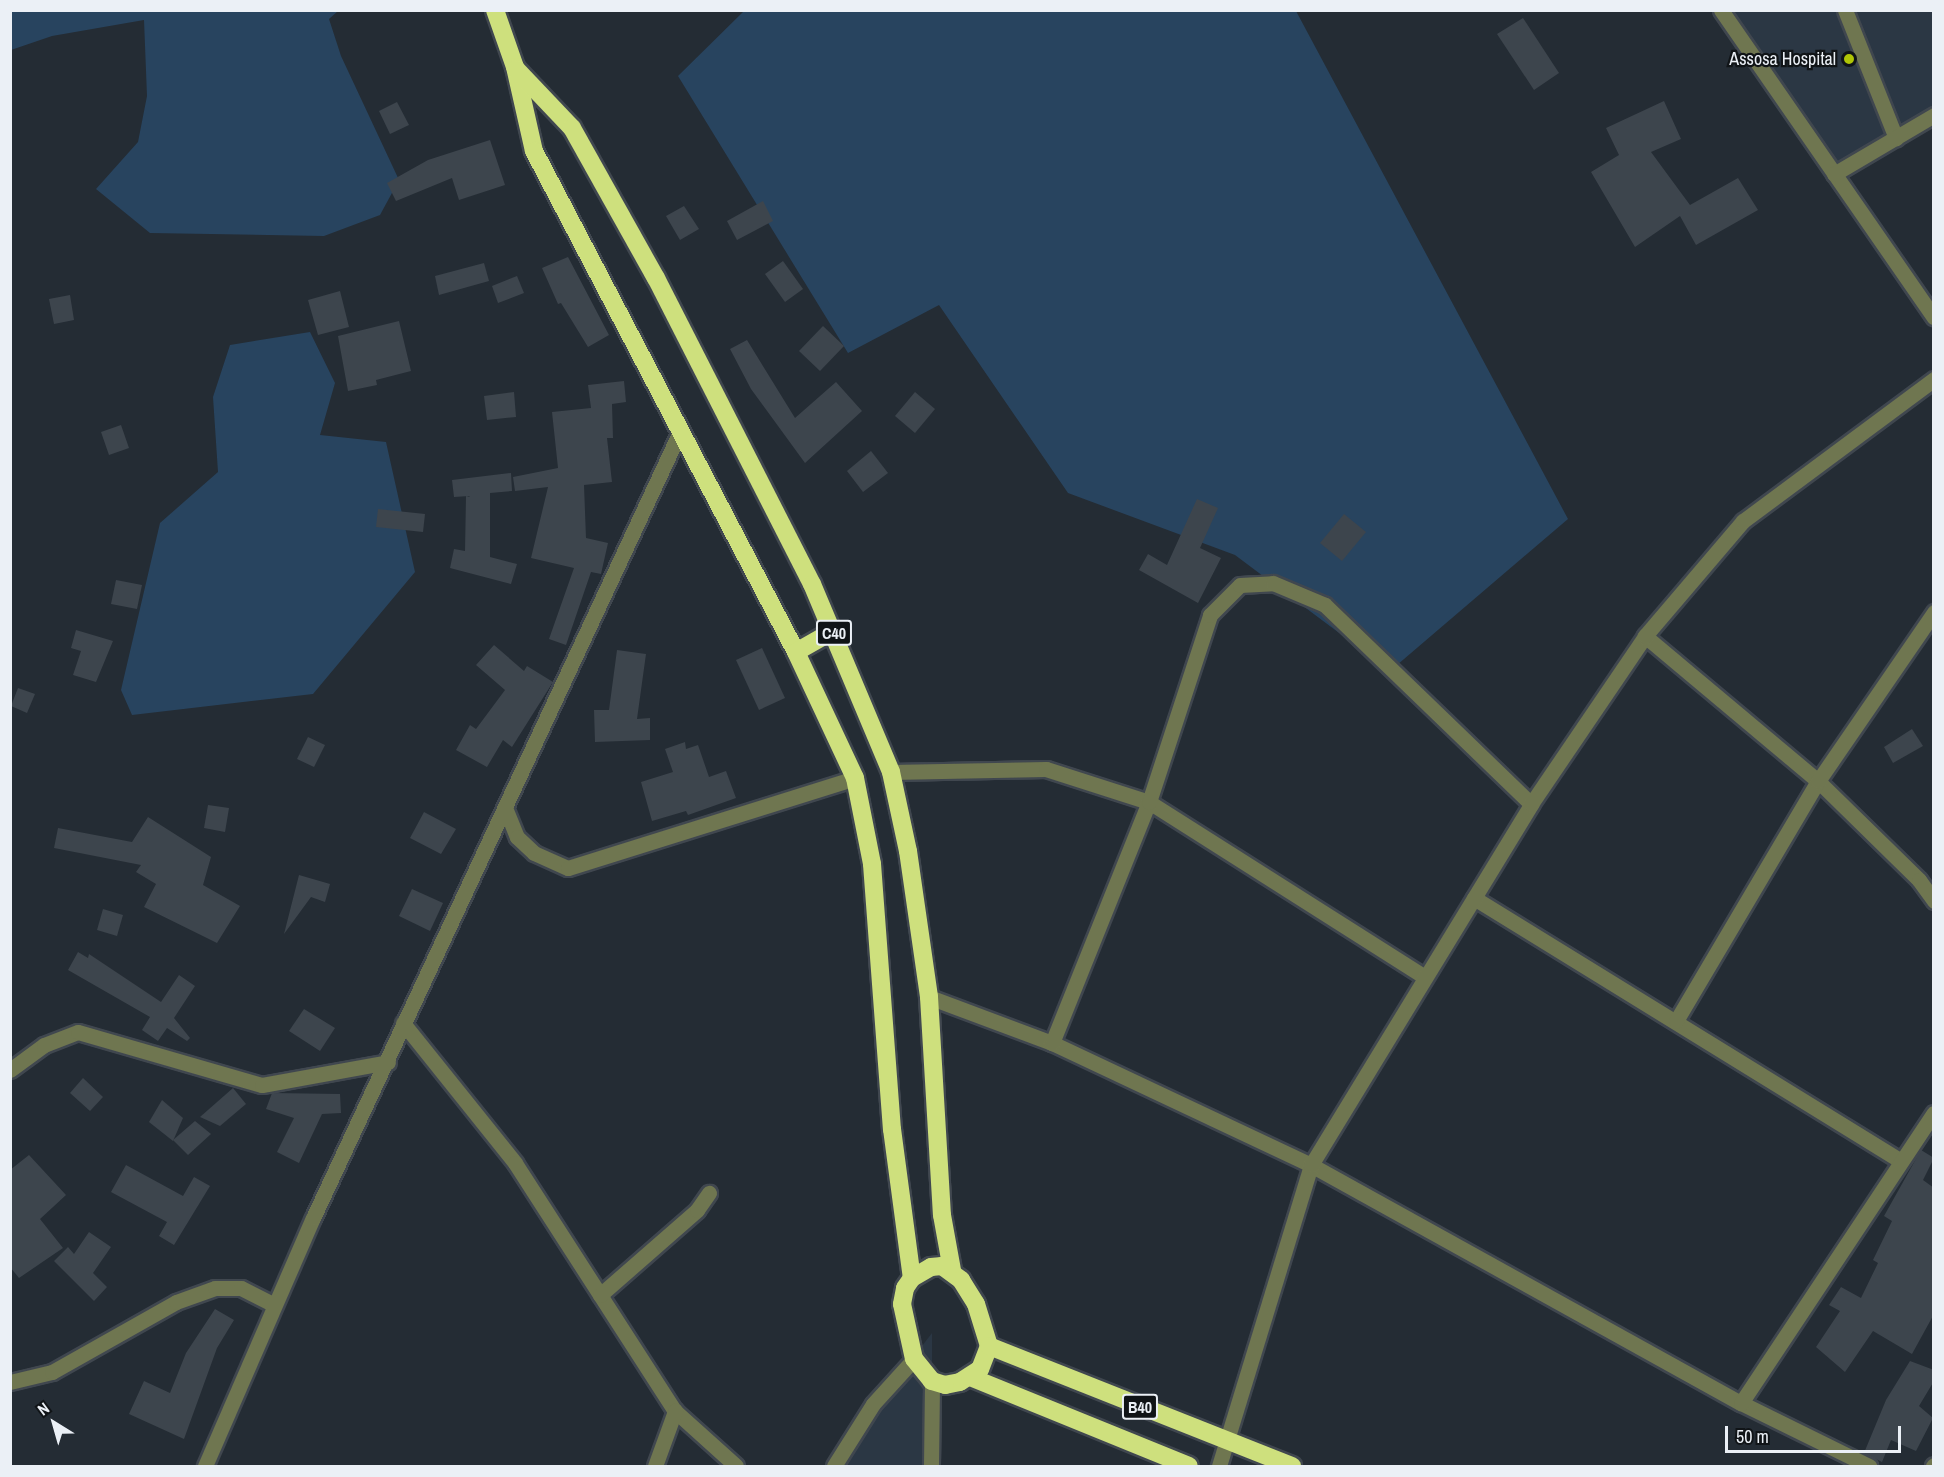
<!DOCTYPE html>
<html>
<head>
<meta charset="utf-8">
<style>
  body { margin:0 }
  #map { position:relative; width:1944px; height:1477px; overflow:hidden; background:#242c34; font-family:"Archivo Narrow",sans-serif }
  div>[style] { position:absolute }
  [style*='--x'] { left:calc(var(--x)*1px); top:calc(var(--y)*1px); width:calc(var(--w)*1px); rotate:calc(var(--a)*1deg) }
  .built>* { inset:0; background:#2b3744 }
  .green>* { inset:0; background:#28445f }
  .building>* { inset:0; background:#3d454d }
  .roads { filter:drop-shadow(2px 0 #40474f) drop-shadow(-2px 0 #40474f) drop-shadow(0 2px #40474f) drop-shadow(0 -2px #40474f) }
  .minor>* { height:15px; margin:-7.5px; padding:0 7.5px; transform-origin:7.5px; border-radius:7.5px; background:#6f7650 }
  .highway>* { height:18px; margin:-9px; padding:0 9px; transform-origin:9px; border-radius:9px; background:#cee07d }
  .dots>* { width:16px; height:16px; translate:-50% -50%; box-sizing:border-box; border:3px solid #101417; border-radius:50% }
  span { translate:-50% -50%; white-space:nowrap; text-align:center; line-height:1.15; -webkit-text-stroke:4.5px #101417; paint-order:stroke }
  .shield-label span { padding:2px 4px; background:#101417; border:2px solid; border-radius:4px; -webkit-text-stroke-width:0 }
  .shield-label { font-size:16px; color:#ebf0f6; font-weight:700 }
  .poi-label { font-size:18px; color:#ebf0f6 }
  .right { translate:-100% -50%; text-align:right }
  .frame { position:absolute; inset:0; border:12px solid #ebf0f6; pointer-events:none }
  .north { position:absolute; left:24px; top:1393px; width:60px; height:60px; -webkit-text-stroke:4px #101417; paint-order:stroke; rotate:323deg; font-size:16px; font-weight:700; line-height:24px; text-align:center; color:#ebf0f6 }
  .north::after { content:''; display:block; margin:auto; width:21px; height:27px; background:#ebf0f6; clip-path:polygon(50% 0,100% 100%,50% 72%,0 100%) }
  .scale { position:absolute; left:1725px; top:1426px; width:176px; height:27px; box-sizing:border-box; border:3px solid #ebf0f6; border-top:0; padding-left:8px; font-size:18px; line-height:21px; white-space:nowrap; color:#ebf0f6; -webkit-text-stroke:4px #101417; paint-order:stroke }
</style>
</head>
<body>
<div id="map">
  <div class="built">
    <i style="clip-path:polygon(1731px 11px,1933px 11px,1933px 108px,1836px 166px)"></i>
    <i style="clip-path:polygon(932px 1333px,932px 1466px,834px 1466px,840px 1453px)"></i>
  </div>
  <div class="green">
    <i style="clip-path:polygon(10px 11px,338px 11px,329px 19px,341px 56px,399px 180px,380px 215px,324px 236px,150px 233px,96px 189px,138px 142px,147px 96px,144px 20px,52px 36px,11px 50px)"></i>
    <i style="clip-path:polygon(744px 11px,1296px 11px,1568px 519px,1390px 671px,1235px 555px,1068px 493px,939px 305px,848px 353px,678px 76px)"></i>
    <i style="clip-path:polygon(310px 332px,335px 383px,320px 435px,386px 442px,415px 572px,313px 694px,132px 715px,121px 690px,160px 523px,218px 472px,213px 397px,230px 345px)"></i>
  </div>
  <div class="building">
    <i style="clip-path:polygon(1523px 18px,1559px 73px,1534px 90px,1497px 34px)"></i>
    <i style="clip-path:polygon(1664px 101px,1681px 139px,1651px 152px,1690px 205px,1738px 178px,1758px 210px,1696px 245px,1680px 216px,1635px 247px,1591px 172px,1619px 155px,1606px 128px)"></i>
    <i style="clip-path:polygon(397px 102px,409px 125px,390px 134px,379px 111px)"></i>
    <i style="clip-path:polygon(490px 140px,505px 185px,459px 200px,452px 178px,396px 201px,387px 183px,428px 160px)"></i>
    <i style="clip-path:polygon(763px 201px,773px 221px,737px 240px,727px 221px)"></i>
    <i style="clip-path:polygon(684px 206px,699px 229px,680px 240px,666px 216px)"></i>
    <i style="clip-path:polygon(568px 257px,609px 335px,588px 347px,561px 303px,558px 304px,542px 268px)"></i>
    <i style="clip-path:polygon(783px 261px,803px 289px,785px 302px,765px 274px)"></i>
    <i style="clip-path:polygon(484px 263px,489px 281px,439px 295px,435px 276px)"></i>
    <i style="clip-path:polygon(517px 276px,524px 293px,498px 303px,492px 286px)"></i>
    <i style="clip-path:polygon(340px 291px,349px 327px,318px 335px,308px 300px)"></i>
    <i style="clip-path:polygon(70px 295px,74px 320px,54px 324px,49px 299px)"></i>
    <i style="clip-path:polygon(399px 321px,411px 371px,376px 380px,377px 385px,348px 391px,338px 336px)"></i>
    <i style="clip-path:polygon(823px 326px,844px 346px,820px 371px,799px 351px)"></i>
    <i style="clip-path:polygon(747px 340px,795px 418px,836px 382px,862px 411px,805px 463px,751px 389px,730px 349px)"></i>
    <i style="clip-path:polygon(624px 381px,626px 402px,612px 404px,613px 438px,607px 438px,612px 482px,584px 485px,586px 538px,608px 543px,601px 574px,591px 572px,566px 645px,549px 639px,574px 568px,531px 558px,548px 487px,515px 491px,513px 477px,558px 468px,552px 412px,591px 408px,588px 385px)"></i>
    <i style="clip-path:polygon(514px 392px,516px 417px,487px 420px,484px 396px)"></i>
    <i style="clip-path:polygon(915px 392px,935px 409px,915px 433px,895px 416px)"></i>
    <i style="clip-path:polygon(121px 425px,129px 448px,109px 455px,101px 432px)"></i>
    <i style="clip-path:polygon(871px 451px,888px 473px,863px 492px,847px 471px)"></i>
    <i style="clip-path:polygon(511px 473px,512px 491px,490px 493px,490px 557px,517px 564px,511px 584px,450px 568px,454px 549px,465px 551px,466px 496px,470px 497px,469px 496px,454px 497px,452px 480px)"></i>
    <i style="clip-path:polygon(1197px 499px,1218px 508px,1200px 548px,1221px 558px,1198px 603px,1139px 570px,1148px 554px,1167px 565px)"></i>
    <i style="clip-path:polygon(378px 509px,425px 514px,423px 532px,376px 527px)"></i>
    <i style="clip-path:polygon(1344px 514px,1366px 532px,1342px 561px,1320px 543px)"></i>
    <i style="clip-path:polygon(116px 580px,142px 585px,137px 609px,111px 604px)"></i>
    <i style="clip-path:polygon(76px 630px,113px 641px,96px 682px,73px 675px,81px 651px,71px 648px)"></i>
    <i style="clip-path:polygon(494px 645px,524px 671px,527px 666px,553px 682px,512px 747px,503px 740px,487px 767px,456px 750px,470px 725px,476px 729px,505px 690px,476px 665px)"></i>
    <i style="clip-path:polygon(762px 648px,785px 698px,759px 710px,736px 660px)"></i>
    <i style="clip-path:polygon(617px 650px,646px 654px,637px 719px,650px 718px,650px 740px,595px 742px,594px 710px,609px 710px)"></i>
    <i style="clip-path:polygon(18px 688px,35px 694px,27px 713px,11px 706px)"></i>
    <i style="clip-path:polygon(1912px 729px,1923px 746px,1893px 763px,1884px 747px)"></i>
    <i style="clip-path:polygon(308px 737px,325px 745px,314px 767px,297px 759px)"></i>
    <i style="clip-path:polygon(685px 742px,686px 749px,698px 745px,709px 777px,726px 771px,736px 798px,688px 815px,686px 811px,652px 821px,641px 782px,673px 772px,665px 749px)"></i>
    <i style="clip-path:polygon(208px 805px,229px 808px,225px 832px,204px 828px)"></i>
    <i style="clip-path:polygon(424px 812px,456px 829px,441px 854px,410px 838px)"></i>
    <i style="clip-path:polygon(148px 817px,211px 857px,203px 885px,240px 906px,217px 943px,144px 907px,156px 884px,136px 872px,141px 865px,54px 848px,58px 828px,132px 842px)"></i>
    <i style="clip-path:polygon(299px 875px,330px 884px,325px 902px,311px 897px,284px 934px)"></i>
    <i style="clip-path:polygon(412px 889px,443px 903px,430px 931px,399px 916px)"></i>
    <i style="clip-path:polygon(103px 909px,123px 915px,117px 936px,97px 930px)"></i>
    <i style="clip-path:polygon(78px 952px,88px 958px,89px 954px,161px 1002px,179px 975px,195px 986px,174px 1018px,190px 1038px,187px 1041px,167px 1028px,158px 1041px,142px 1030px,150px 1017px,68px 970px)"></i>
    <i style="clip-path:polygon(304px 1009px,335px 1028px,320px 1051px,289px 1031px)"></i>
    <i style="clip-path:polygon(83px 1078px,103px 1097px,90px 1111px,70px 1093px)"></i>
    <i style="clip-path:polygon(233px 1088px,246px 1104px,220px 1126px,200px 1117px)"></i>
    <i style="clip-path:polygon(272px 1093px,340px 1094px,341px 1113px,322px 1114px,299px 1163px,277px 1152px,294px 1118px,266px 1109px)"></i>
    <i style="clip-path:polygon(162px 1100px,183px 1118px,173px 1141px,149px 1122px)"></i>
    <i style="clip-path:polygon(195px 1121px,211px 1134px,188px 1155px,173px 1140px)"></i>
    <i style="clip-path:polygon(1921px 1150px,1934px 1158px,1923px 1180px,1934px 1188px,1934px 1314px,1912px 1354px,1873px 1331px,1845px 1372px,1816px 1347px,1840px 1311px,1829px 1305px,1841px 1287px,1861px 1298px,1878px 1263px,1873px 1260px,1892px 1221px,1884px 1216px)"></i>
    <i style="clip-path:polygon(29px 1155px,66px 1195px,40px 1219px,63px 1248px,19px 1278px,10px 1267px,10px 1170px)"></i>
    <i style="clip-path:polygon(126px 1165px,183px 1196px,194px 1177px,210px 1186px,174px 1245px,159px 1236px,167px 1222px,111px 1192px)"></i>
    <i style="clip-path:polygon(89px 1232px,111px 1247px,93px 1273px,107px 1287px,94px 1301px,54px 1261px,68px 1247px,74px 1254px)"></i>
    <i style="clip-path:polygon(215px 1309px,234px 1320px,217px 1348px,184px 1439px,129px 1414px,144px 1381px,170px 1393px,186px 1353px)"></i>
    <i style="clip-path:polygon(1910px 1361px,1934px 1370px,1934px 1381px,1919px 1406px,1933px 1418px,1916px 1451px,1891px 1440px,1882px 1462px,1864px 1453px,1886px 1400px)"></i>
  </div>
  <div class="roads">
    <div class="minor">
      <i style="--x:1721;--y:10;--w:374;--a:55.3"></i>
      <i style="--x:1845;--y:10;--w:138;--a:68.3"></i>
      <i style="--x:1834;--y:174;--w:116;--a:-30.5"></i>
      <i style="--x:1645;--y:636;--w:226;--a:40"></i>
      <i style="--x:1818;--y:781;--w:141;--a:44.4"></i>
      <i style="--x:1919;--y:880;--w:26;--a:54"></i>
      <i style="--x:891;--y:772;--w:155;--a:-1.1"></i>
      <i style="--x:1046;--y:769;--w:108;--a:17.8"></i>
      <i style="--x:1149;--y:802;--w:325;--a:32.4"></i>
      <i style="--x:506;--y:810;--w:29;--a:68"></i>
      <i style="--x:517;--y:837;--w:23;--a:43"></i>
      <i style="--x:534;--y:853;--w:37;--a:24"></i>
      <i style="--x:568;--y:868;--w:301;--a:-17.4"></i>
      <i style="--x:1474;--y:898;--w:501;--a:31.63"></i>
      <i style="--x:929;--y:997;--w:131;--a:20.5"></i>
      <i style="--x:1052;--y:1043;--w:286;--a:25.2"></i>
      <i style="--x:1311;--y:1165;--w:491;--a:29"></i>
      <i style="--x:1741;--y:1403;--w:143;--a:26.2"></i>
      <i style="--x:1676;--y:1021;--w:279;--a:-59.4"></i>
      <i style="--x:1818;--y:781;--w:205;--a:-55.5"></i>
      <i style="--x:403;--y:1023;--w:179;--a:51.3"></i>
      <i style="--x:515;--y:1163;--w:295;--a:57.2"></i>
      <i style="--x:675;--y:1411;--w:82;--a:42"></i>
      <i style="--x:1052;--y:1043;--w:260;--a:-68.1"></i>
      <i style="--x:1149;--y:802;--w:197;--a:-71.9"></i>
      <i style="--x:1210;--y:615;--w:42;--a:-45"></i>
      <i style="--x:1240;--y:585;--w:33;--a:-3"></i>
      <i style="--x:1273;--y:583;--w:56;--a:22.9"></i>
      <i style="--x:1325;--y:605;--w:286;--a:44"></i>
      <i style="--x:10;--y:1070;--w:42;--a:-36.3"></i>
      <i style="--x:44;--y:1045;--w:36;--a:-21"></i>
      <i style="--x:78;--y:1032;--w:191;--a:16.1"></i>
      <i style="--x:262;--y:1085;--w:128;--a:-10.3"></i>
      <i style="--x:600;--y:1295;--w:129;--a:-41.2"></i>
      <i style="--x:697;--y:1210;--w:21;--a:-55"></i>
      <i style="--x:10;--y:1382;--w:43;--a:-13.4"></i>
      <i style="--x:52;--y:1372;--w:142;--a:-29.4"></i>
      <i style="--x:176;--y:1302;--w:41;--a:-19.7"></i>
      <i style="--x:215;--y:1288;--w:26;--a:0"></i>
      <i style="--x:241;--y:1288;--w:37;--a:27"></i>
      <i style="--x:1741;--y:1403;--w:348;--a:-56.4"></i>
      <i style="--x:205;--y:1466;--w:270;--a:-66.5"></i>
      <i style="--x:313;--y:1218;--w:865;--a:-64.98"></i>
      <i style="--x:655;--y:1466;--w:59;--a:-70"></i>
      <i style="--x:834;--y:1466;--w:73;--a:-57.8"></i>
      <i style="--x:873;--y:1404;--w:61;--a:-47.7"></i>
      <i style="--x:931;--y:1466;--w:85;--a:-89.3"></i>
      <i style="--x:1219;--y:1466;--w:315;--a:-73"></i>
      <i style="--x:1311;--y:1165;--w:423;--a:-58.6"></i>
      <i style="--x:1531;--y:804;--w:203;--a:-55.8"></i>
      <i style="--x:1645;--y:636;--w:151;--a:-49.6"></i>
      <i style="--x:1743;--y:521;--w:238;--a:-36.6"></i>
      <i style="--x:1933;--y:1466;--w:1;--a:-45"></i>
    </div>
    <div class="highway">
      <i style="--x:495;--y:10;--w:60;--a:70.7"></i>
      <i style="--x:515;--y:67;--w:86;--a:77.3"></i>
      <i style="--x:534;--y:151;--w:565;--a:62.39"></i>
      <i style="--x:796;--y:652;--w:139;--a:64.9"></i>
      <i style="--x:855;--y:778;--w:88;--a:78.8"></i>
      <i style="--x:872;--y:864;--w:266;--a:85.7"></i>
      <i style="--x:892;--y:1129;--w:150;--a:82.4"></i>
      <i style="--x:516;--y:69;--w:81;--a:46.5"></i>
      <i style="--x:572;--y:128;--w:172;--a:60.8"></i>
      <i style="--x:656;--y:278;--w:343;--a:63"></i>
      <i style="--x:812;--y:584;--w:204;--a:67.2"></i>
      <i style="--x:891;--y:772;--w:81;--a:77.9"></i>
      <i style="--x:908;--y:851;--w:148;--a:81.8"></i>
      <i style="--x:929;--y:997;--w:218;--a:86.6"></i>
      <i style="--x:942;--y:1215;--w:56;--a:79.7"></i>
      <i style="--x:796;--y:652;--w:43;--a:-29.6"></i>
      <i style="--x:942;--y:1266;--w:24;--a:36"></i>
      <i style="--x:961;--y:1280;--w:28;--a:58"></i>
      <i style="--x:976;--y:1304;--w:44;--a:72.8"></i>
      <i style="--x:989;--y:1346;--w:25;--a:111"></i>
      <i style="--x:980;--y:1369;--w:24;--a:147"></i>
      <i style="--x:960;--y:1382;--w:15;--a:169"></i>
      <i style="--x:945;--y:1385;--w:14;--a:-163"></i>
      <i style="--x:932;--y:1381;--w:28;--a:-129"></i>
      <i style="--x:914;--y:1359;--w:56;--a:-102.3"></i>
      <i style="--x:902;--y:1304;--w:16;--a:-79"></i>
      <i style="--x:905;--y:1288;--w:12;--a:-55"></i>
      <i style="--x:912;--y:1278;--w:22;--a:-30"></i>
      <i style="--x:931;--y:1267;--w:11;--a:-5"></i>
      <i style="--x:989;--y:1346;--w:326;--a:21.6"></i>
      <i style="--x:970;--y:1377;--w:236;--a:22.1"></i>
    </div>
  </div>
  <div class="dots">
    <i style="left:1849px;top:59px;background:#afc506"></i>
  </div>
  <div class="shield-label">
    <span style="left:834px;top:633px">C40</span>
    <span style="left:1140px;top:1407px">B40</span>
  </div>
  <div class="poi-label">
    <span class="right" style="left:1836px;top:59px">Assosa Hospital</span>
  </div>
  <div class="frame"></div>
  <div class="north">N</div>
  <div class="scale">50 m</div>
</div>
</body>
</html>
